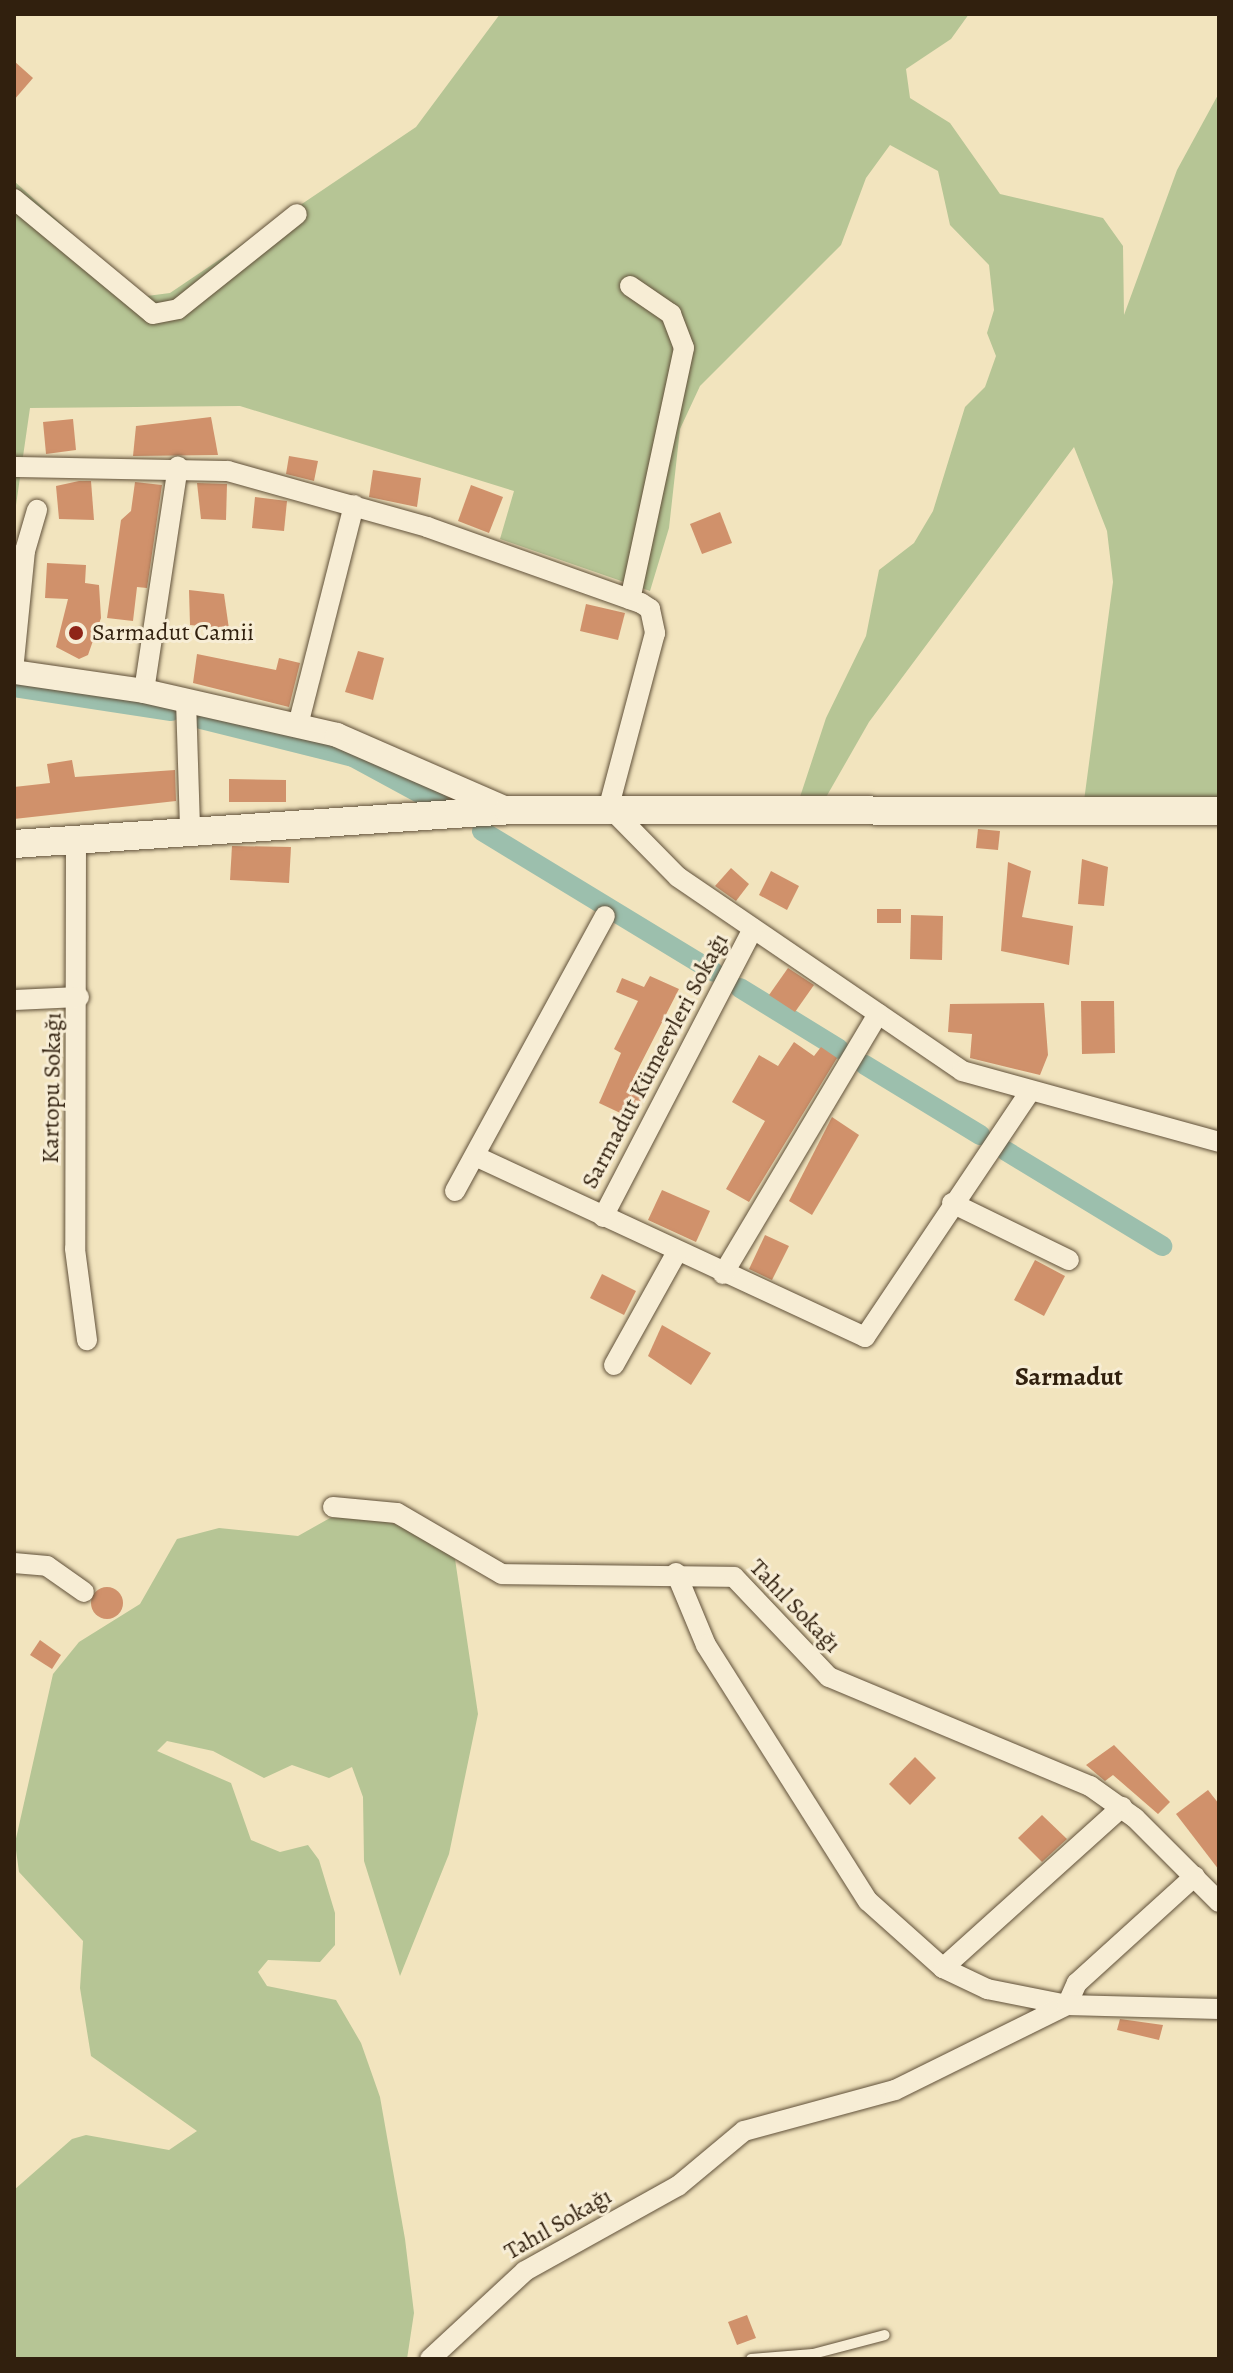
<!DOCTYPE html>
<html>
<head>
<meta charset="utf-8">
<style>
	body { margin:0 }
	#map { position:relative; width:1233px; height:2373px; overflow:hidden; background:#f2e4be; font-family:Alegreya,serif }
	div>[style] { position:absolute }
	.green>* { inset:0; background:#b6c595 }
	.canal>* { height:20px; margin:-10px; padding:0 10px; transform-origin:10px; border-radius:10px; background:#9cbfad }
	.building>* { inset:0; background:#d0916b }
	.round { border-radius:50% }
	.roads { filter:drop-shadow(0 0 2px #61513a) drop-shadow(0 0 2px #61513a) }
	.service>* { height:10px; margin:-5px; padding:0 5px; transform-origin:5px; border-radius:5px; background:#f7edd5 }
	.minor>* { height:20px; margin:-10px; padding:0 10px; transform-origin:10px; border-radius:10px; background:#f7edd5 }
	.tertiary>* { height:24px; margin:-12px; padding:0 12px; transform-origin:12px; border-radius:12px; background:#f7edd5 }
	.secondary>* { height:28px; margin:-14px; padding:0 14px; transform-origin:14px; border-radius:14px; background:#f7edd5 }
	.dots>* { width:22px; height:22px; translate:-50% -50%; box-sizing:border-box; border:4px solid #f7edd5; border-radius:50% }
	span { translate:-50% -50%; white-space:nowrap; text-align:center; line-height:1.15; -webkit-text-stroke:6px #f7edd5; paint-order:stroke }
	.poi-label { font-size:24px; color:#31200e }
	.left { translate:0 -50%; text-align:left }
	.street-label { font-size:24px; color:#31200e }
	.neighbourhood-label { font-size:26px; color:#31200e; font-weight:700 }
	.frame { position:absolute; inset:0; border:16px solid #31200e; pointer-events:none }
</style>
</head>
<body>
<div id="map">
	<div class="green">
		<i style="clip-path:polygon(500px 14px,969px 14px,951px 39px,906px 69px,910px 98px,950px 123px,1000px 194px,1103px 218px,1123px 246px,1124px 315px,1177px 170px,1219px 93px,1219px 798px,1084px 801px,1113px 582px,1107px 531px,1074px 447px,869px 722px,825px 799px,799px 800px,826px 718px,866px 636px,879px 570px,914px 543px,933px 511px,965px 407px,985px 387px,996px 356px,987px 333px,994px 310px,989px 265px,950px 225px,938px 171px,890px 145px,866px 178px,841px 245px,700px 386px,680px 429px,669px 528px,650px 591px,500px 539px,514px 491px,240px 406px,30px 408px,14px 519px,14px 181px,131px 287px,147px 296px,170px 293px,416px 127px)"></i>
		<i style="clip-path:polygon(356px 1514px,415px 1529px,455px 1559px,478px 1714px,449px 1854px,400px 1976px,364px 1861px,363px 1797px,352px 1767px,329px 1778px,292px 1765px,264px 1778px,213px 1751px,167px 1741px,157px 1751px,231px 1783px,251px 1840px,280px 1852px,308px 1845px,319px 1860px,335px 1913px,335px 1945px,320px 1962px,268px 1960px,258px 1972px,267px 1986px,336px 2000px,361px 2043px,380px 2097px,405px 2239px,414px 2313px,407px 2359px,14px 2359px,14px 2190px,72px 2139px,86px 2135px,169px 2150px,197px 2131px,91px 2056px,80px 1988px,83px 1941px,19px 1872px,15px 1843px,53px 1674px,79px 1642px,140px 1604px,177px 1539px,219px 1528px,298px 1536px,330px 1518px)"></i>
	</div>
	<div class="canal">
		<i style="left:14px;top:687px;width:159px;rotate:8.7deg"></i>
		<i style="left:201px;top:719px;width:157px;rotate:14deg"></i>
		<i style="left:353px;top:757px;width:99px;rotate:28.4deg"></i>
		<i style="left:482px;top:831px;width:271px;rotate:31.3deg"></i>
		<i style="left:740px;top:988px;width:116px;rotate:31.6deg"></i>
		<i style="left:865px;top:1065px;width:135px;rotate:31.3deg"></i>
		<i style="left:1006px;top:1151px;width:183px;rotate:31.3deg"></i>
	</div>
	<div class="building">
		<i style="clip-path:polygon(14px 61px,33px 78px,14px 100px)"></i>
		<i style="clip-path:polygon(211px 417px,218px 455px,133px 456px,136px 426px)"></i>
		<i style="clip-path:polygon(73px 419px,76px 450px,46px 454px,43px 422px)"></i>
		<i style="clip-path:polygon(289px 456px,318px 461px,314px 481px,286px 474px)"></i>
		<i style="clip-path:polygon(373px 470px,421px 478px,417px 507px,369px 497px)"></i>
		<i style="clip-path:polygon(79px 481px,91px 481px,94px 520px,59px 519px,56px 486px)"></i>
		<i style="clip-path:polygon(135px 482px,162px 485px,147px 588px,137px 587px,133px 621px,107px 618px,121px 520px,131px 511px)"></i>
		<i style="clip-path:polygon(197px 483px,227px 484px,226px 520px,201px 519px)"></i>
		<i style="clip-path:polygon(471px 485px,503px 497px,489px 533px,458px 521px)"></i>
		<i style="clip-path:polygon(255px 497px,287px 501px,284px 531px,252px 528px)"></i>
		<i style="clip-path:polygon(720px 512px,732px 543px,702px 554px,690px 524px)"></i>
		<i style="clip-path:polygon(47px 563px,86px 565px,85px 583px,99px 585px,101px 618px,88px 655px,79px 659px,56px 647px,68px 599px,45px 598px)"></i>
		<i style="clip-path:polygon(189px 590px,224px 594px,229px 629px,190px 625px)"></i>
		<i style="clip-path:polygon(586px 604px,625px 613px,618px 640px,580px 631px)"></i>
		<i style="clip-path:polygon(358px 651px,384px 658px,373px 700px,345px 692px)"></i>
		<i style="clip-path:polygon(197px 654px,276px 670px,279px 658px,300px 663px,289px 707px,193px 683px)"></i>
		<i style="clip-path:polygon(72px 760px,75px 777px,175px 770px,176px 801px,14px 819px,14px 787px,50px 783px,47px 764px)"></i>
		<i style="clip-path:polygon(229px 779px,286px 780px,286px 802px,229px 802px)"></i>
		<i style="clip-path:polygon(978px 829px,1000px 831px,998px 850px,976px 848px)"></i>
		<i style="clip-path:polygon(232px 846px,291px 847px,289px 883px,230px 880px)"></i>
		<i style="clip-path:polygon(1082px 859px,1108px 867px,1104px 906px,1078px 904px)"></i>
		<i style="clip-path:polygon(1008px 862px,1031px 871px,1022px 917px,1073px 926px,1069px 965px,1001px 951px)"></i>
		<i style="clip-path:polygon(731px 868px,749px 884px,736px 901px,715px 886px)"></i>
		<i style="clip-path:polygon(771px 871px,799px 886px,787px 910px,759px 895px)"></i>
		<i style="clip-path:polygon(877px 909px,901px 909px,901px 923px,877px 923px)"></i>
		<i style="clip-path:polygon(911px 915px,943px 916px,942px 960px,910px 959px)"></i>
		<i style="clip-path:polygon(788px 968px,814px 985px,795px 1012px,769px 995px)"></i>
		<i style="clip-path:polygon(650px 976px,679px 989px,633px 1079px,648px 1086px,633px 1119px,599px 1103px,621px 1053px,614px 1049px,638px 1001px,616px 992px,622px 978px,644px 987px)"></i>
		<i style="clip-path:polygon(1081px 1001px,1114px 1001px,1115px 1053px,1082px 1054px)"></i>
		<i style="clip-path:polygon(1044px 1003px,1048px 1055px,1040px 1075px,970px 1058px,972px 1034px,948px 1032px,950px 1004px)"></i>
		<i style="clip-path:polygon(794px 1042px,814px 1056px,821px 1047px,837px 1058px,749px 1202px,726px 1189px,765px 1121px,732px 1102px,759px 1055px,778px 1066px)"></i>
		<i style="clip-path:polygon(832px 1117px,859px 1135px,812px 1215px,789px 1201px)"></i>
		<i style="clip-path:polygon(662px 1190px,710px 1211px,696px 1242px,648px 1220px)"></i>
		<i style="clip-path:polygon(765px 1235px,789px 1246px,772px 1280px,749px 1269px)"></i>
		<i style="clip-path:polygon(1035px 1260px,1065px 1276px,1044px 1316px,1014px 1300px)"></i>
		<i style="clip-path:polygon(602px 1274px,636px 1291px,624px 1315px,590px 1298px)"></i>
		<i style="clip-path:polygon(662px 1325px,711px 1353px,691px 1385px,648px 1356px)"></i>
		<i class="round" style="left:91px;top:1587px;width:32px;height:32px"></i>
		<i style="clip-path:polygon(40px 1640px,61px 1655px,52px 1669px,30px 1655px)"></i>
		<i style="clip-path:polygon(1114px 1745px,1170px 1802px,1158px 1814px,1113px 1775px,1105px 1781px,1086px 1765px)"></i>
		<i style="clip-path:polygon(915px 1757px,936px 1778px,910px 1805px,889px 1784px)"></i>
		<i style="clip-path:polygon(1208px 1790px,1219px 1804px,1219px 1870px,1176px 1814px)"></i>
		<i style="clip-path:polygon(1042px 1815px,1067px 1839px,1042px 1862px,1018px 1838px)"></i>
		<i style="clip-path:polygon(1120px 2019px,1163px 2025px,1159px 2040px,1117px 2030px)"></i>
		<i style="clip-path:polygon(747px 2315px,756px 2338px,737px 2345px,728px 2322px)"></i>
	</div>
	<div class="roads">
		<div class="service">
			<i style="left:751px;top:2359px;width:62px;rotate:-4.6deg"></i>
			<i style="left:813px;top:2354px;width:74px;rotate:-14.8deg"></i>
		</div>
		<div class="minor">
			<i style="left:14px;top:199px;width:180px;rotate:39.6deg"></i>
			<i style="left:153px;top:314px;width:25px;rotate:-11deg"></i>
			<i style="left:178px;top:309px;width:152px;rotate:-38.6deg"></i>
			<i style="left:630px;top:286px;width:50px;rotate:34.3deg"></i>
			<i style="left:671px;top:314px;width:36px;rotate:69deg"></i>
			<i style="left:684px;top:348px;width:257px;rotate:102.1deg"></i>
			<i style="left:14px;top:467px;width:214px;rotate:1.1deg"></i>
			<i style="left:228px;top:471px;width:207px;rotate:15.7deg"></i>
			<i style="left:427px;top:527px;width:227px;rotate:19.6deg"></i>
			<i style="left:641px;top:603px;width:11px;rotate:34deg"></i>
			<i style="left:650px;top:609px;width:25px;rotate:78deg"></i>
			<i style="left:655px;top:633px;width:187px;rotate:104.9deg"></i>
			<i style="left:14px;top:661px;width:111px;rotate:-84.3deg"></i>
			<i style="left:25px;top:551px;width:43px;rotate:-73.7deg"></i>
			<i style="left:144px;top:691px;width:227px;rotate:-81.4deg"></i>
			<i style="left:186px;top:700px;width:128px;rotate:88.2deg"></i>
			<i style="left:298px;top:725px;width:227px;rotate:-75.7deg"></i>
			<i style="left:616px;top:814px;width:88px;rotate:45.5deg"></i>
			<i style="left:678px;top:877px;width:344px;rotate:34.3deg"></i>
			<i style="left:962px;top:1071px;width:267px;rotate:15.4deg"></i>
			<i style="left:76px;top:836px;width:413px;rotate:90.1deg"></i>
			<i style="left:75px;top:1249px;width:92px;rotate:82.5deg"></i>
			<i style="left:14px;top:1000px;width:65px;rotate:-2.6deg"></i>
			<i style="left:475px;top:1156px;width:430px;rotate:24.9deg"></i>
			<i style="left:865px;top:1337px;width:293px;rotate:-56.1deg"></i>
			<i style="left:455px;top:1191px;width:313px;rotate:-61.4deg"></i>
			<i style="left:952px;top:1203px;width:130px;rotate:26deg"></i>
			<i style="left:603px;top:1217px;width:325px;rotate:-62.5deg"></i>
			<i style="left:723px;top:1274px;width:303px;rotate:-59.2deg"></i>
			<i style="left:614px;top:1365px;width:129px;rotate:-60.9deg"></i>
			<i style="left:333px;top:1507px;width:64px;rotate:5.4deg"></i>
			<i style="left:397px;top:1513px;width:121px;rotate:30.2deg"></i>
			<i style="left:502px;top:1574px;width:232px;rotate:0.7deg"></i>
			<i style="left:734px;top:1577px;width:138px;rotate:46.5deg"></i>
			<i style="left:829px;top:1677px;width:283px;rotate:22.7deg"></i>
			<i style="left:1090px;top:1786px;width:55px;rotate:35.4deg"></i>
			<i style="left:1135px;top:1818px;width:119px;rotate:45deg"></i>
			<i style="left:14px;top:1563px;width:33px;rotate:5deg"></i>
			<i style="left:47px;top:1566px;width:45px;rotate:35.1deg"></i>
			<i style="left:676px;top:1573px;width:78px;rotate:67.4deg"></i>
			<i style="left:706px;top:1645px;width:303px;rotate:57.7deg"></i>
			<i style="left:868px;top:1901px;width:101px;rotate:41.8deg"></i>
			<i style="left:943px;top:1968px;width:49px;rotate:25.5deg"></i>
			<i style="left:987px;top:1989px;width:82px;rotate:11.3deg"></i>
			<i style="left:1067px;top:2005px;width:24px;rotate:-66deg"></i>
			<i style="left:1077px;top:1983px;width:159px;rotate:-42.2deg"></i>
			<i style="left:943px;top:1968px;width:241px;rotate:-42deg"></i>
			<i style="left:430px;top:2359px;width:129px;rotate:-42.8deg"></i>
			<i style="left:525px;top:2271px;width:175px;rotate:-29.1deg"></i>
			<i style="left:678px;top:2186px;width:86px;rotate:-39.8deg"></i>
			<i style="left:744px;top:2131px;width:156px;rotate:-15.2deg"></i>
			<i style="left:895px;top:2090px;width:192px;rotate:-26.3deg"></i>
			<i style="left:1067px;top:2005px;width:152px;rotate:1.5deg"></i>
		</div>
		<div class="tertiary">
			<i style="left:14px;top:672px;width:131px;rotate:8.3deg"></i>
			<i style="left:144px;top:691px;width:198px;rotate:12.8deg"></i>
			<i style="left:337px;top:735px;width:188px;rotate:23.6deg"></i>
		</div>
		<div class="secondary">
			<i style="left:14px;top:844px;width:496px;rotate:-3.9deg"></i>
			<i style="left:509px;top:810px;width:710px;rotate:0.08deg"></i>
		</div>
	</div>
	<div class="dots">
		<i style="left:76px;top:633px;background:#8f2418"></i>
	</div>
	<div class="poi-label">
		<span class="left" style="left:92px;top:633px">Sarmadut Camii</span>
	</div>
	<div class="street-label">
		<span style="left:655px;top:1061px;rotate:-62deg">Sarmadut Kümeevleri Sokağı</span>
		<span style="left:52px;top:1088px;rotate:-89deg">Kartopu Sokağı</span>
		<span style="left:795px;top:1606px;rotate:46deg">Tahıl Sokağı</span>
		<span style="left:558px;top:2224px;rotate:-30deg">Tahıl Sokağı</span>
	</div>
	<div class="neighbourhood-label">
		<span style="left:1069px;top:1377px">Sarmadut</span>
	</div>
	<div class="frame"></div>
</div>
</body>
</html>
